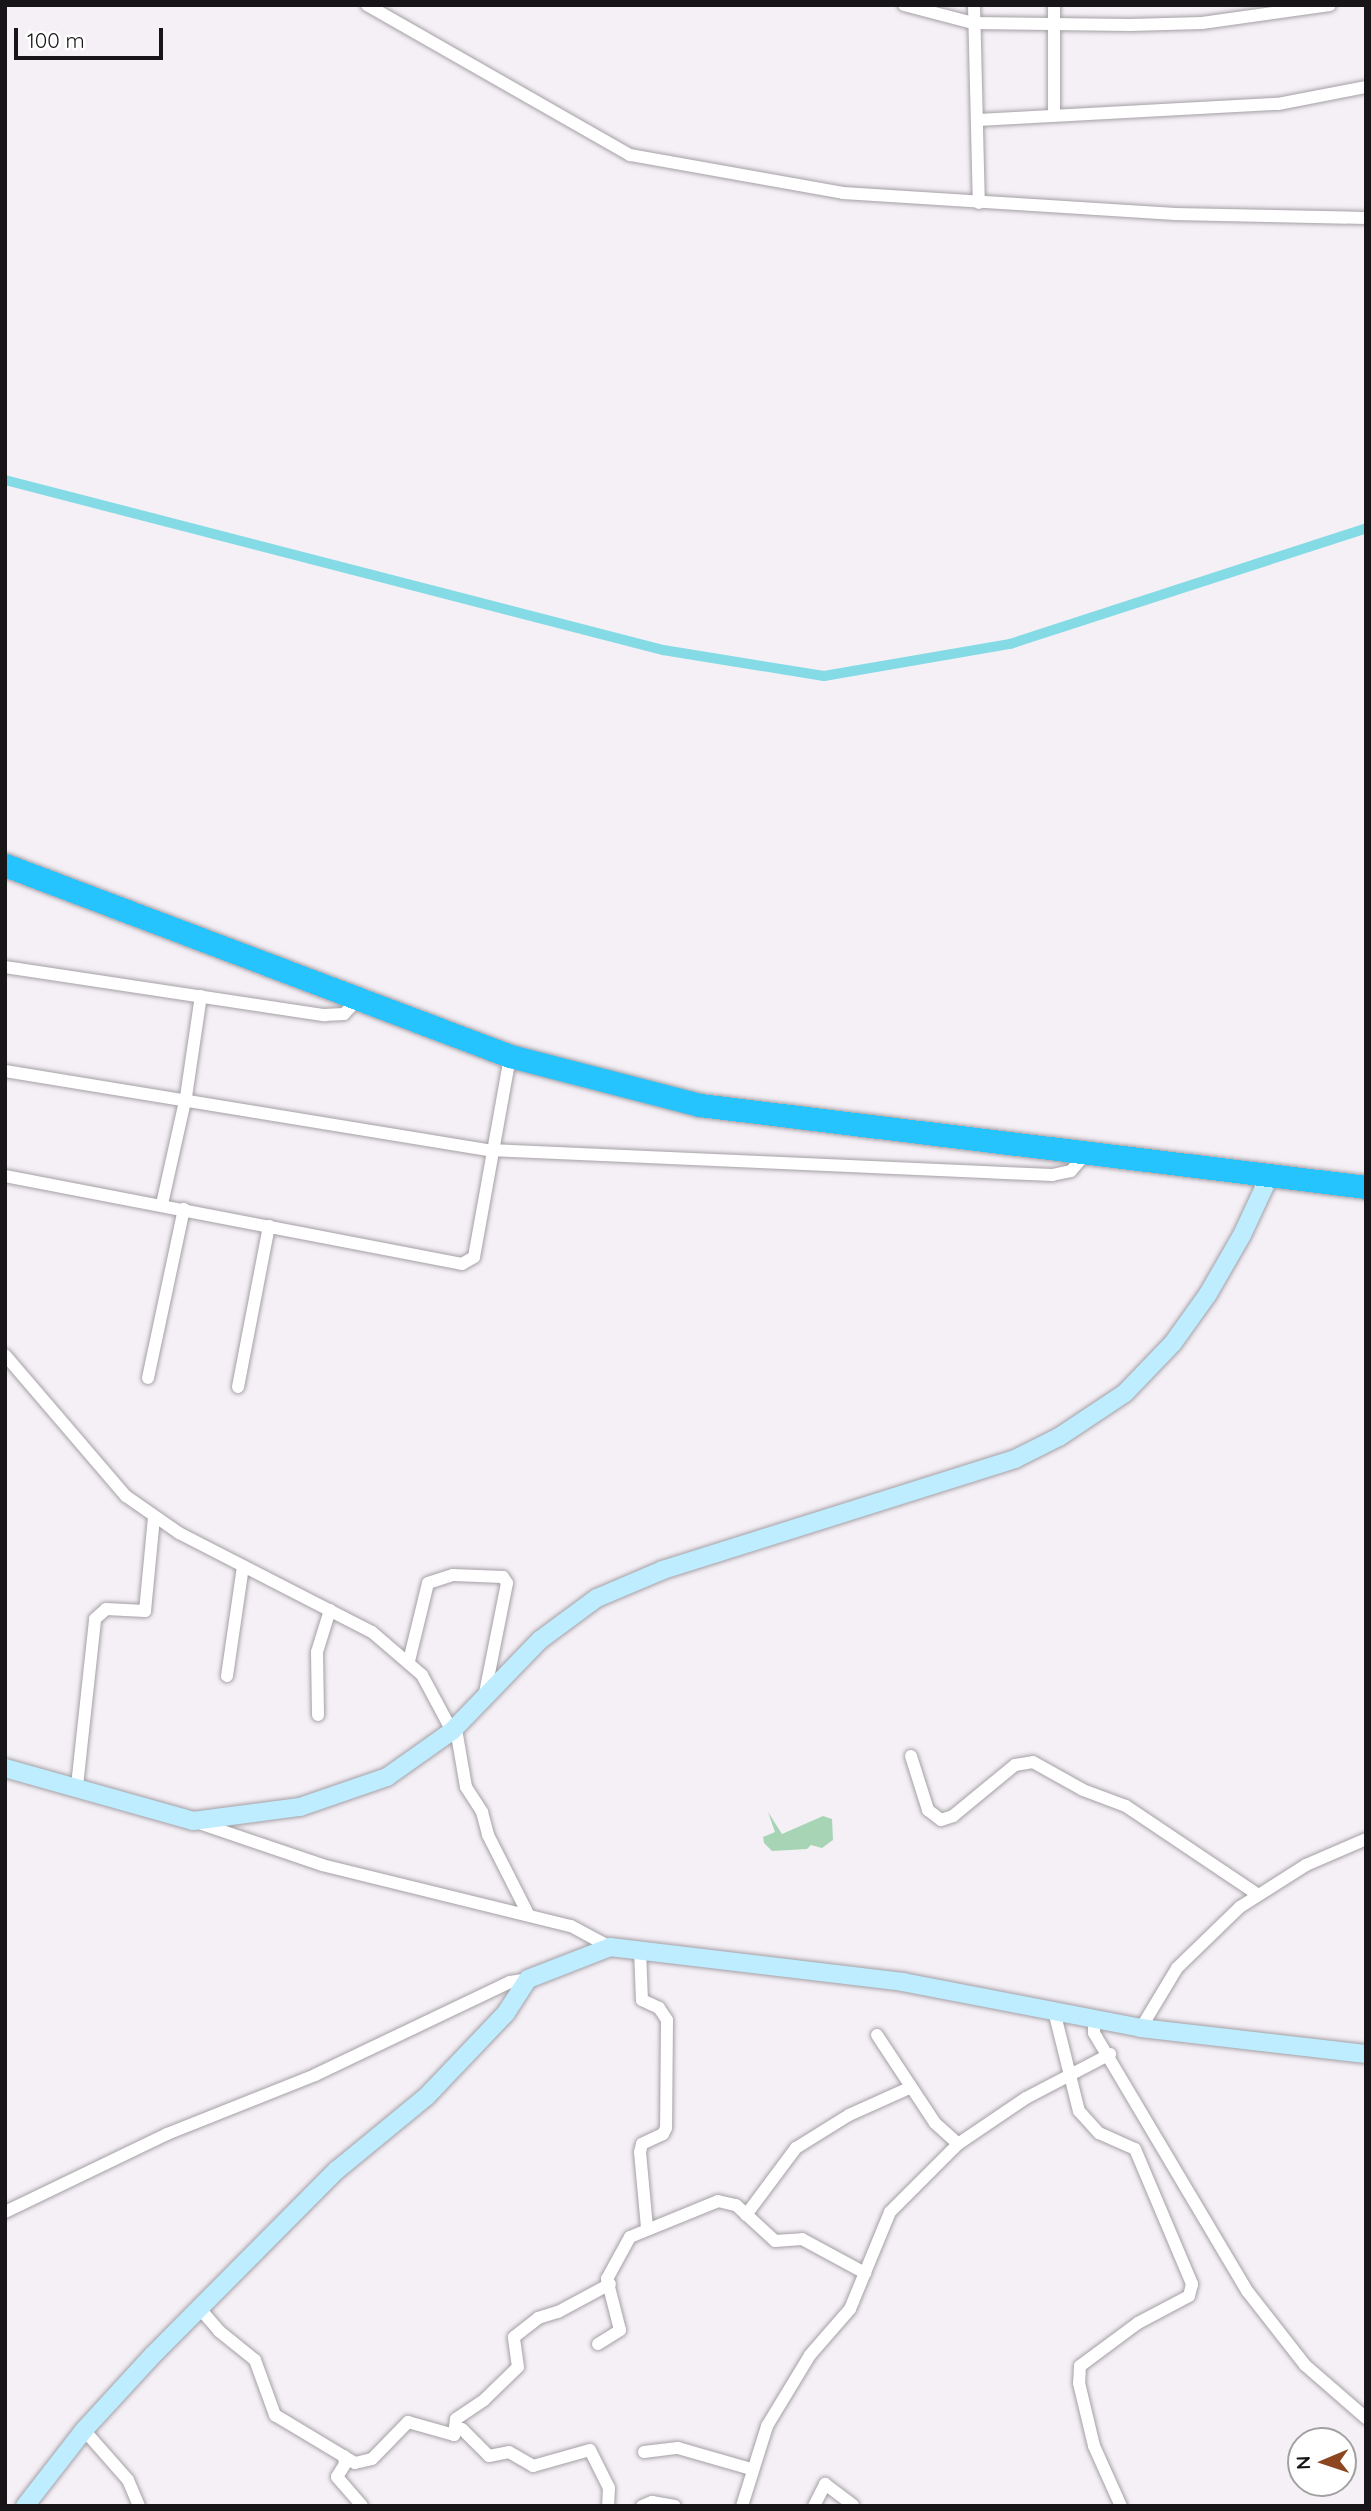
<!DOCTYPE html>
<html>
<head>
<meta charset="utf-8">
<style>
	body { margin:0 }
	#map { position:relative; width:1371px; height:2511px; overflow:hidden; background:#f5f0f6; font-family:Quicksand,sans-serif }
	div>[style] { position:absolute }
	.green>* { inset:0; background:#a7d4b5 }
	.canal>* { height:10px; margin:-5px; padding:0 5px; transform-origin:5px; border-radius:5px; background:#84dbe5 }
	.roads { filter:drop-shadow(0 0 2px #a4a0a5) drop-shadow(0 0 2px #a4a0a5) }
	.street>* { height:12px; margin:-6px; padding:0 6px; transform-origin:6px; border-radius:6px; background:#fff }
	.secondary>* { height:18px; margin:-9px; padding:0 9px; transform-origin:9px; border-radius:9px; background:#beedff }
	.highway>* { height:23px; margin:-11.5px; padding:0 11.5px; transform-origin:11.5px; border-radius:11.5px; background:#26c4fe }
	span { translate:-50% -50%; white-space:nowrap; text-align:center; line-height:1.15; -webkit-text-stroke:7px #fff; paint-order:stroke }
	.frame { position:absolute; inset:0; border:7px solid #171517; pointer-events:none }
	.north { position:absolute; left:1287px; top:2427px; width:70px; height:70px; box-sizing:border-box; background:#fff; border:2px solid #a2a1a2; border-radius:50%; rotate:268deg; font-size:19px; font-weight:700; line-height:28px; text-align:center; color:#171517 }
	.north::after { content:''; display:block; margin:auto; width:24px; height:32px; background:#8c4620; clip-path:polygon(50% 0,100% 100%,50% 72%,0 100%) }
	.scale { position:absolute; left:14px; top:28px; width:149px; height:32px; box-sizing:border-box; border:4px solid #171517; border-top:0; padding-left:9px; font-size:21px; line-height:24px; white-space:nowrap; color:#171517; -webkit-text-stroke:5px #fff; paint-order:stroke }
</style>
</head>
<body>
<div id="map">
	<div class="green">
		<i style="clip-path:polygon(768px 1812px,782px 1834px,823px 1816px,832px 1819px,833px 1840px,822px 1848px,811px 1845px,807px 1849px,772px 1851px,764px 1843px,763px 1837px,775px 1832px)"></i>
	</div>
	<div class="canal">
		<i style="left:5px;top:480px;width:680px;rotate:14.49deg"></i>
		<i style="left:663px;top:650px;width:163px;rotate:9.2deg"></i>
		<i style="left:824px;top:676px;width:189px;rotate:-9.8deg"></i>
		<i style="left:1010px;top:644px;width:374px;rotate:-18deg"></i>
	</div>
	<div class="roads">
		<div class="street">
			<i style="left:367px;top:5px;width:303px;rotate:29.7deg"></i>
			<i style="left:630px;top:155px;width:216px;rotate:10.1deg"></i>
			<i style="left:843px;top:193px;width:333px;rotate:3.6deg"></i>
			<i style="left:1175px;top:214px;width:191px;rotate:1.2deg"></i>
			<i style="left:904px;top:5px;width:71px;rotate:14.6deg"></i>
			<i style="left:973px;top:23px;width:157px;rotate:0.7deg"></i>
			<i style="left:1130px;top:25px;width:72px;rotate:-1.6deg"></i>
			<i style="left:1202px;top:23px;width:129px;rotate:-8deg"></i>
			<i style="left:974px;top:5px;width:198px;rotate:88.6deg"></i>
			<i style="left:1054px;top:5px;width:108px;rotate:90deg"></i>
			<i style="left:978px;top:120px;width:300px;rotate:-3.1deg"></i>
			<i style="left:1278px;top:104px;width:90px;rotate:-10.9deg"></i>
			<i style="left:5px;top:967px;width:323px;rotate:8.6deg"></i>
			<i style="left:324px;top:1015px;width:20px;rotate:-3deg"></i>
			<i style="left:344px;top:1014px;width:21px;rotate:-47deg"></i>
			<i style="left:5px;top:1071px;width:491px;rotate:9.3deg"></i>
			<i style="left:490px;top:1150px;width:563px;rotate:2.55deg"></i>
			<i style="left:1052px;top:1175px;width:19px;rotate:-12deg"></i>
			<i style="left:1071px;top:1171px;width:25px;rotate:-50deg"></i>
			<i style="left:5px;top:1176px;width:465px;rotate:10.9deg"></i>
			<i style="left:462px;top:1264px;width:14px;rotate:-30deg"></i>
			<i style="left:474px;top:1257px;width:204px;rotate:-79.8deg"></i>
			<i style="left:162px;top:1204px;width:110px;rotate:-77.4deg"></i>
			<i style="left:186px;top:1097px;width:102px;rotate:-81.6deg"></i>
			<i style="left:5px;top:1355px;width:186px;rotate:49.4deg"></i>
			<i style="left:126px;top:1496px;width:65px;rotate:34.9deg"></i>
			<i style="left:179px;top:1533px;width:217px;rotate:27.2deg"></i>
			<i style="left:372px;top:1632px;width:66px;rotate:40.7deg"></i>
			<i style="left:422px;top:1675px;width:64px;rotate:61.8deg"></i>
			<i style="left:148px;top:1378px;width:173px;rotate:-78deg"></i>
			<i style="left:238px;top:1387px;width:164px;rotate:-79.1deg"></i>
			<i style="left:409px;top:1661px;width:80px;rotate:-76.3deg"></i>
			<i style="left:428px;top:1583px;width:26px;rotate:-18deg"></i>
			<i style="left:453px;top:1575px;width:50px;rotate:2.3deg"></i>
			<i style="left:503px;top:1577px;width:7px;rotate:56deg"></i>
			<i style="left:507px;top:1583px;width:117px;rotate:101.3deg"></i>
			<i style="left:227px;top:1676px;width:111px;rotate:-81.7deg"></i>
			<i style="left:318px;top:1715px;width:63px;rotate:-90.9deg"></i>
			<i style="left:317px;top:1652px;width:44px;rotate:-72.8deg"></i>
			<i style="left:456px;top:1729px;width:59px;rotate:80.2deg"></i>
			<i style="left:466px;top:1787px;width:30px;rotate:57deg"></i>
			<i style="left:482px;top:1812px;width:24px;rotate:75deg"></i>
			<i style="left:488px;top:1835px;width:89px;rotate:63.1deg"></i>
			<i style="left:911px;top:1756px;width:57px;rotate:72.5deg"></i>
			<i style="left:928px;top:1810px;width:16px;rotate:38deg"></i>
			<i style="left:941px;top:1820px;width:13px;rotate:-18deg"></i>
			<i style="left:953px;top:1816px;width:80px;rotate:-39.4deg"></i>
			<i style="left:1015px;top:1765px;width:18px;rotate:-9deg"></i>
			<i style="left:1033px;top:1762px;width:57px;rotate:29.2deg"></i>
			<i style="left:1083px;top:1790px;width:46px;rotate:20.4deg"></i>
			<i style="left:1126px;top:1806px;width:158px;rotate:33.9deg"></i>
			<i style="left:77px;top:1786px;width:168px;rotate:-83.8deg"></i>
			<i style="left:95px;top:1619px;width:15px;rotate:-42deg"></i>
			<i style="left:106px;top:1609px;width:39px;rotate:3deg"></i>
			<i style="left:145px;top:1611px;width:93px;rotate:-84.5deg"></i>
			<i style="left:196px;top:1822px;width:133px;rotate:18.8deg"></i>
			<i style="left:322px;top:1865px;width:256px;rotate:13.8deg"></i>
			<i style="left:571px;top:1926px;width:44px;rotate:28.3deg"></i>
			<i style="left:640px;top:1949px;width:51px;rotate:87.8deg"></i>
			<i style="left:642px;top:2000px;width:19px;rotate:25deg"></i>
			<i style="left:659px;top:2008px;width:14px;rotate:56deg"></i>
			<i style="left:667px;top:2020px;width:108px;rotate:90.5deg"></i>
			<i style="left:666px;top:2128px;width:7px;rotate:117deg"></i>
			<i style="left:663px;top:2134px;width:23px;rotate:155deg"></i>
			<i style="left:642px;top:2144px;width:8px;rotate:104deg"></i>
			<i style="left:640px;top:2152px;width:75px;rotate:84.7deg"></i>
			<i style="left:1054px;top:2011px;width:103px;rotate:76deg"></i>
			<i style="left:1079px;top:2111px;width:30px;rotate:48deg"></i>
			<i style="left:1099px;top:2133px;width:39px;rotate:24deg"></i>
			<i style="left:1135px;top:2149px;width:147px;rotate:67.1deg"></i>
			<i style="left:1192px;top:2284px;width:12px;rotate:104deg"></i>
			<i style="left:1189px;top:2296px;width:58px;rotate:152.1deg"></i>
			<i style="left:1138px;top:2323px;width:72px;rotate:143.4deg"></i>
			<i style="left:1080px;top:2366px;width:17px;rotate:93deg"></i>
			<i style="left:1079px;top:2383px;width:65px;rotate:76.6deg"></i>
			<i style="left:1094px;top:2446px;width:66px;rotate:65.8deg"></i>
			<i style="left:1094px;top:2020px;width:13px;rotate:90deg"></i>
			<i style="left:1094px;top:2033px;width:301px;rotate:59.3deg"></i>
			<i style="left:1248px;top:2292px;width:93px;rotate:52deg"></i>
			<i style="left:1305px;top:2365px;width:81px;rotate:41deg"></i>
			<i style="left:1141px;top:2028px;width:70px;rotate:-59deg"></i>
			<i style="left:1177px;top:1968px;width:88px;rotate:-44.1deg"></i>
			<i style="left:1240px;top:1907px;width:78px;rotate:-32.5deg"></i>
			<i style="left:1306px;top:1865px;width:65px;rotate:-23.4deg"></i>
			<i style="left:877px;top:2035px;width:105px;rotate:56.6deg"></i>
			<i style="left:935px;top:2123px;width:31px;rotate:42deg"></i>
			<i style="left:5px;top:2212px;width:180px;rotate:-25.7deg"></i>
			<i style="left:167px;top:2134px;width:159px;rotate:-21.7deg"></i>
			<i style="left:315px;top:2075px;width:216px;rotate:-25.5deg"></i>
			<i style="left:510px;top:1982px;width:18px;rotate:-9deg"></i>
			<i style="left:746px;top:2215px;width:84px;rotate:-53.3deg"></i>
			<i style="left:796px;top:2148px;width:62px;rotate:-31.9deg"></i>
			<i style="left:849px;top:2115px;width:66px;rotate:-24.2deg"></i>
			<i style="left:201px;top:2310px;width:28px;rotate:49deg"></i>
			<i style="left:219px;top:2331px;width:46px;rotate:38.9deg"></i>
			<i style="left:255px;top:2360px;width:59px;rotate:70deg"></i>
			<i style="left:275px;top:2415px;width:93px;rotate:31deg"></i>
			<i style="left:355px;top:2463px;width:17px;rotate:-13deg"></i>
			<i style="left:372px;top:2459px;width:52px;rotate:-45.8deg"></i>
			<i style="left:408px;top:2422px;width:48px;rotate:15.8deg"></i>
			<i style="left:454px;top:2435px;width:16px;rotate:-83deg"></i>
			<i style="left:456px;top:2419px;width:34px;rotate:-34deg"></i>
			<i style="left:484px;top:2400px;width:47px;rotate:-44.1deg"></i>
			<i style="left:518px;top:2367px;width:30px;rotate:-98deg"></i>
			<i style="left:514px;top:2337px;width:31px;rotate:-38deg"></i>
			<i style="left:538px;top:2318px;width:21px;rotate:-17deg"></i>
			<i style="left:558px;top:2312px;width:59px;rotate:-28.3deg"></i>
			<i style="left:598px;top:2344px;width:26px;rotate:-32deg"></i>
			<i style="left:620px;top:2330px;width:53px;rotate:-104.3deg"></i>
			<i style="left:607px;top:2279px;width:48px;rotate:-61.3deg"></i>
			<i style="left:630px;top:2237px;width:95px;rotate:-22.2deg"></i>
			<i style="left:718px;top:2201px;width:18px;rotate:13deg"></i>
			<i style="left:736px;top:2205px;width:53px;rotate:42.7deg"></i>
			<i style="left:775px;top:2241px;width:27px;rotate:-4deg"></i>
			<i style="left:802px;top:2239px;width:72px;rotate:28.4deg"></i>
			<i style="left:84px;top:2430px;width:67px;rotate:48.7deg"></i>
			<i style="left:128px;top:2480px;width:28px;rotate:67deg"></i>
			<i style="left:455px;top:2431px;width:7px;rotate:-16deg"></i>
			<i style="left:462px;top:2429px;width:38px;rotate:45deg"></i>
			<i style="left:489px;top:2456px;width:20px;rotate:-11deg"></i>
			<i style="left:509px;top:2452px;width:28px;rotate:30deg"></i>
			<i style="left:533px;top:2466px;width:59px;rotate:-15.7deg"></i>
			<i style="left:590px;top:2450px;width:42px;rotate:63.4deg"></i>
			<i style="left:609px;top:2488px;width:18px;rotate:93deg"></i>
			<i style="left:644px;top:2452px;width:34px;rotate:-7deg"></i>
			<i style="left:678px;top:2448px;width:76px;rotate:16deg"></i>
			<i style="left:344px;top:2456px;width:8px;rotate:83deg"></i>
			<i style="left:345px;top:2464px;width:15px;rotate:122deg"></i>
			<i style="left:337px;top:2477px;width:38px;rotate:49deg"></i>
			<i style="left:642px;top:2506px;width:11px;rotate:-22deg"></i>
			<i style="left:652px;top:2502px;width:23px;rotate:10deg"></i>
			<i style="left:742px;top:2506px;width:84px;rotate:-72.6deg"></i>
			<i style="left:767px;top:2426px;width:83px;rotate:-58.8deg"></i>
			<i style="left:810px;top:2355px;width:61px;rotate:-49deg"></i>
			<i style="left:850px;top:2309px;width:105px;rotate:-67.6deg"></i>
			<i style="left:890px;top:2212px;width:96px;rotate:-45deg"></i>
			<i style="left:958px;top:2144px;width:82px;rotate:-34.1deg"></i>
			<i style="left:1026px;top:2098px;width:95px;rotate:-27.6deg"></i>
			<i style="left:814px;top:2506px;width:25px;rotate:-63deg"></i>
			<i style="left:825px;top:2484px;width:35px;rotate:37deg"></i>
		</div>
		<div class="secondary">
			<i style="left:5px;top:1768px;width:195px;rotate:15.7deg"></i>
			<i style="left:193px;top:1821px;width:108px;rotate:-7.5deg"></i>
			<i style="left:300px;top:1807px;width:92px;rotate:-19deg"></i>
			<i style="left:387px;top:1777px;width:80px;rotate:-35.3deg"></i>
			<i style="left:452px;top:1731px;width:127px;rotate:-46deg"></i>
			<i style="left:540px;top:1640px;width:71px;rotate:-36.4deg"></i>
			<i style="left:597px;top:1598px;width:72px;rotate:-23deg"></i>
			<i style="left:663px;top:1570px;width:369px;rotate:-17.5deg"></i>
			<i style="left:1015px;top:1459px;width:49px;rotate:-26.6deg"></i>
			<i style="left:1059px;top:1437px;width:79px;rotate:-33.7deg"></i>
			<i style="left:1125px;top:1393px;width:69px;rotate:-46.2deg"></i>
			<i style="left:1173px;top:1343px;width:60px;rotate:-54.5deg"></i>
			<i style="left:1208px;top:1294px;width:68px;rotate:-60deg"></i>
			<i style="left:1242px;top:1235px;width:64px;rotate:-65deg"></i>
			<i style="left:25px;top:2506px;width:96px;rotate:-52.2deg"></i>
			<i style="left:84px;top:2430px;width:103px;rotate:-47.4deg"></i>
			<i style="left:154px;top:2354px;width:260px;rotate:-45.2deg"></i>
			<i style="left:337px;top:2170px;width:115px;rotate:-39.4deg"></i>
			<i style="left:426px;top:2097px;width:116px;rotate:-46.4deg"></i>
			<i style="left:506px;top:2013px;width:40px;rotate:-57.1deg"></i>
			<i style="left:528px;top:1979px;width:88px;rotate:-21.3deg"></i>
			<i style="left:610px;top:1947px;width:295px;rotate:6.8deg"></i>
			<i style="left:903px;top:1982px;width:242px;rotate:10.9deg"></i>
			<i style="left:1141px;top:2028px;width:226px;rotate:6.6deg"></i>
		</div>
		<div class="highway">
			<i style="left:5px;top:865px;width:540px;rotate:20.72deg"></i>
			<i style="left:510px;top:1056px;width:196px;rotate:14.5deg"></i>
			<i style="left:700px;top:1105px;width:671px;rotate:7.02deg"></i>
		</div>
	</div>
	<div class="frame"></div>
	<div class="north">N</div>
	<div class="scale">100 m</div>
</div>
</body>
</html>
